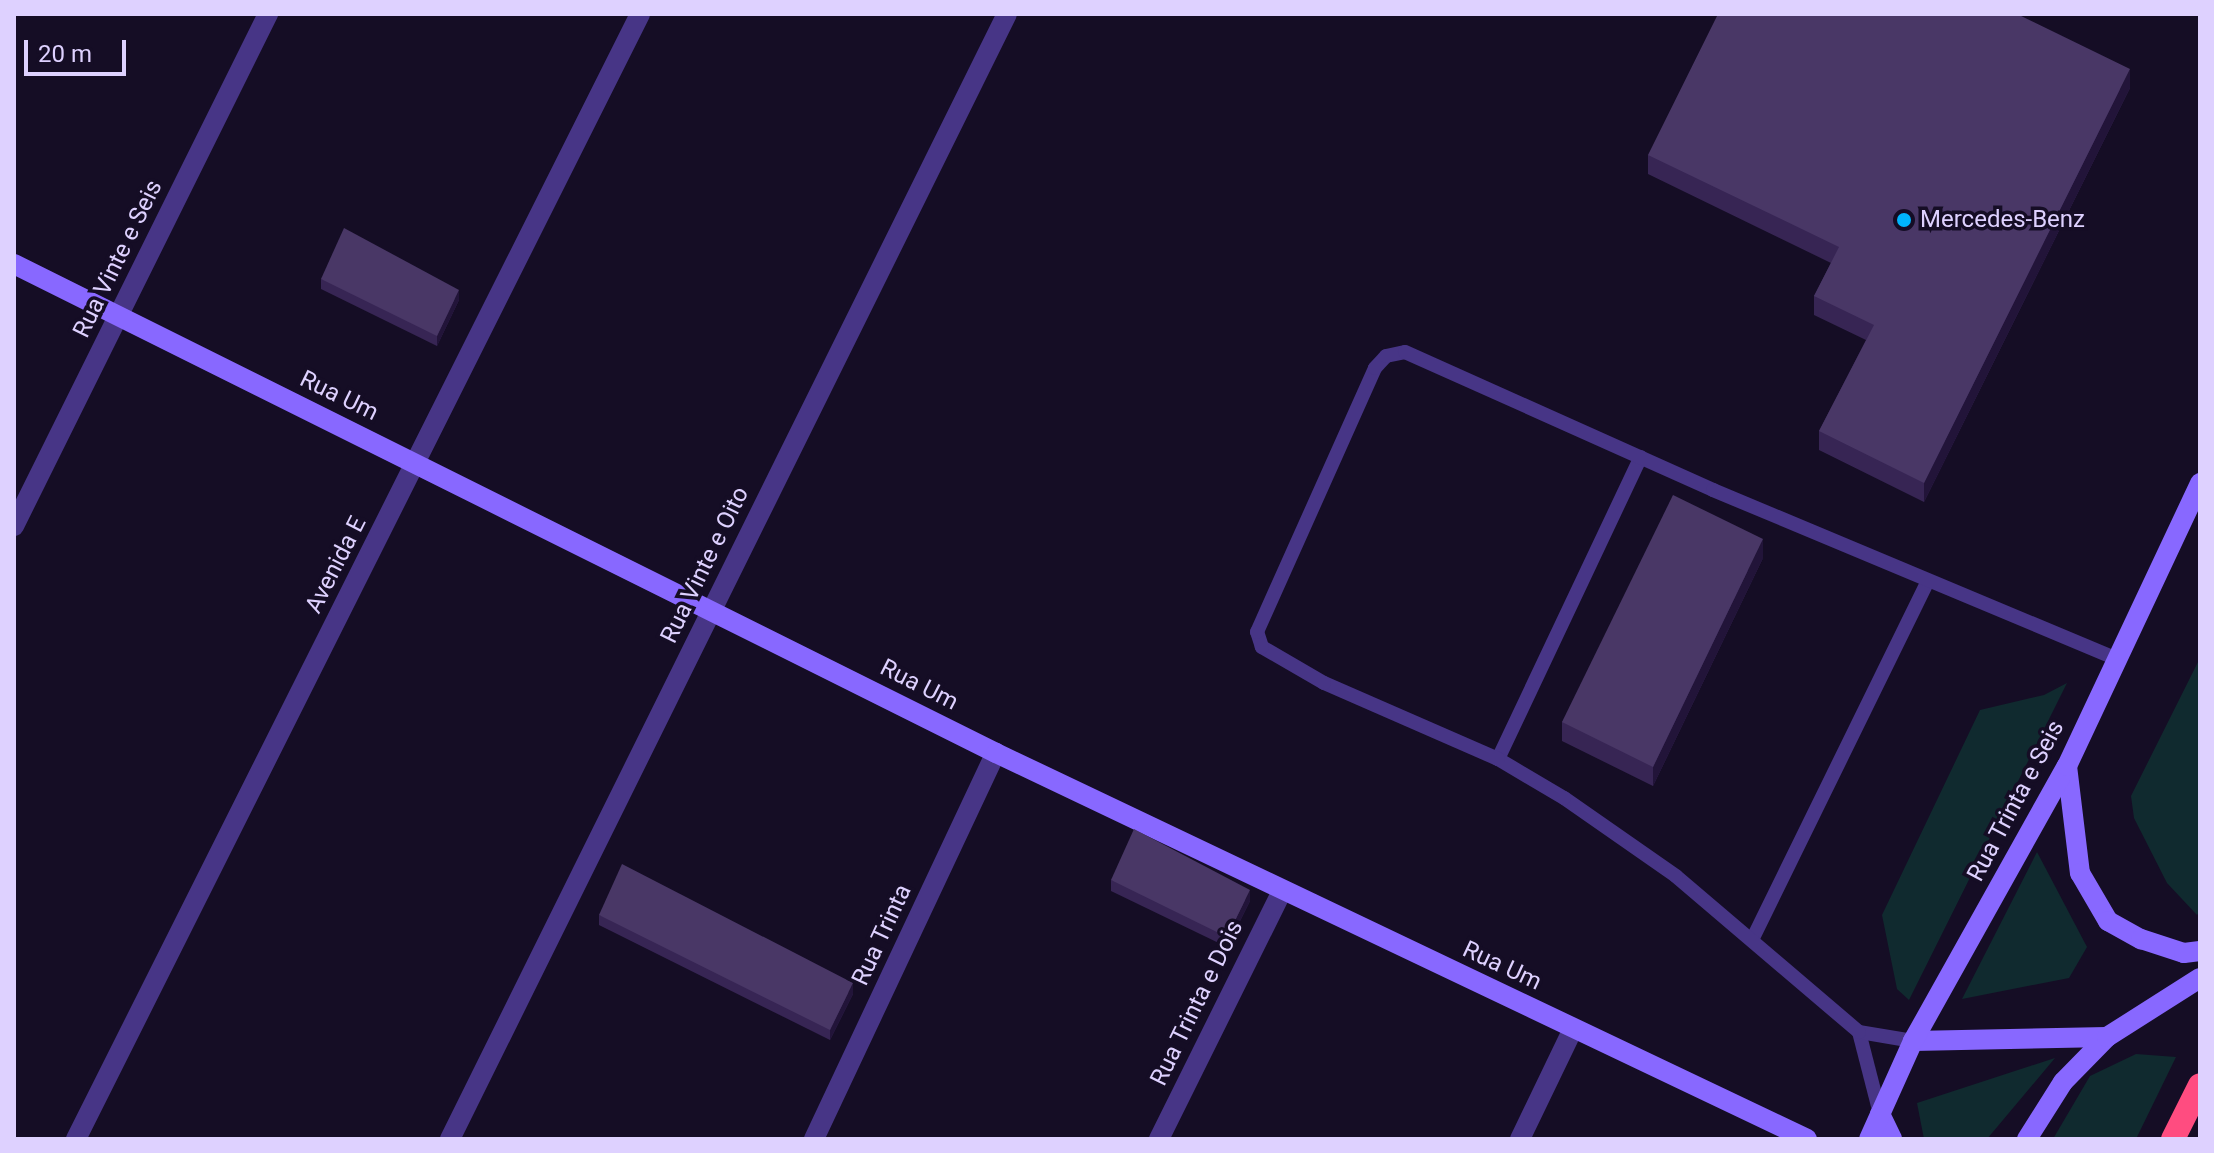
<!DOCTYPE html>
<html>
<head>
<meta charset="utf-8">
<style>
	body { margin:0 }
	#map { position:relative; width:2214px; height:1153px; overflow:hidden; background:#150d25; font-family:Roboto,sans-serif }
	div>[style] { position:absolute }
	.green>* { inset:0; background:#102a2f }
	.lane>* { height:14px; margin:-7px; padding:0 7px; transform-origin:7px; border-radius:7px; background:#473586 }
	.street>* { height:20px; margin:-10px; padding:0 10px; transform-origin:10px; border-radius:10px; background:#473586 }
	.secondary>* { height:20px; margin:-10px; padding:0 10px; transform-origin:10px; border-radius:10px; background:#8868ff }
	.highway>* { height:24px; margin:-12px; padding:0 12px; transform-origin:12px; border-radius:12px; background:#ff4c80 }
	.wall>* { inset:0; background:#372554 }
	.shaded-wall>* { inset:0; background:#221439 }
	.building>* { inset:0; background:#493766 }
	.dots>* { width:22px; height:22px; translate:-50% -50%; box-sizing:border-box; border:4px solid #150d25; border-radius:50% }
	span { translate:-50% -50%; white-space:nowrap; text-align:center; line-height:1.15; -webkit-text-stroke:7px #150d25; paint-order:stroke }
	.poi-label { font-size:24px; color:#ded1ff }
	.left { translate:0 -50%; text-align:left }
	.street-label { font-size:24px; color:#ded1ff }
	.frame { position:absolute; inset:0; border:16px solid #ded1ff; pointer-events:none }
	.scale { position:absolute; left:24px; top:40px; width:102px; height:36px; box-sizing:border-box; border:4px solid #ded1ff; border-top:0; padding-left:10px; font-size:24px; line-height:28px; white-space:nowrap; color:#ded1ff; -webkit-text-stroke:6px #150d25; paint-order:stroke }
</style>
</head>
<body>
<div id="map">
	<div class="green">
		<i style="clip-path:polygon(2200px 658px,2200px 911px,2197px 915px,2167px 883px,2134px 818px,2131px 796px)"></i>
		<i style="clip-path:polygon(2067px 683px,1909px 1000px,1897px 989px,1882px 915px,1980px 710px,2044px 695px)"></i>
		<i style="clip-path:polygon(2037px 852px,2087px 947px,2069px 978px,1962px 999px)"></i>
		<i style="clip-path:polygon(2136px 1054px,2176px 1057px,2136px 1139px,2053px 1139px,2090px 1076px)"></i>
		<i style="clip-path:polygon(2055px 1058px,1987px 1139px,1924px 1139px,1917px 1103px)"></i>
	</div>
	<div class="lane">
		<i style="left:1498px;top:759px;width:334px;rotate:-64.7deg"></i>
		<i style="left:1752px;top:940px;width:398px;rotate:-63.9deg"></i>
		<i style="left:1859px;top:1032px;width:85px;rotate:75.6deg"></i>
		<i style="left:1913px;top:1041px;width:55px;rotate:-170.5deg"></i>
		<i style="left:1859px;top:1032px;width:240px;rotate:-139.6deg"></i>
		<i style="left:1676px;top:876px;width:136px;rotate:-145.1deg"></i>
		<i style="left:1564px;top:798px;width:77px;rotate:-149.4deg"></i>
		<i style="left:1498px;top:759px;width:190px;rotate:-156.4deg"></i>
		<i style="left:1324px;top:683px;width:72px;rotate:-149.9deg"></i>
		<i style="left:1262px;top:647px;width:16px;rotate:-108deg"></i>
		<i style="left:1257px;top:632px;width:289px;rotate:-65.9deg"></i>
		<i style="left:1375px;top:368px;width:16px;rotate:-47deg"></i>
		<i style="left:1386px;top:356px;width:19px;rotate:-12deg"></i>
		<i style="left:1405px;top:352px;width:338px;rotate:24.1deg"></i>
		<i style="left:1713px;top:490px;width:436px;rotate:22.7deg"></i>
	</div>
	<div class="street">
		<i style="left:14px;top:526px;width:572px;rotate:-63.61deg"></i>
		<i style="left:76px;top:1139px;width:1258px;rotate:-63.37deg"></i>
		<i style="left:450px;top:1139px;width:1255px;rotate:-63.66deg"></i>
		<i style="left:814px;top:1139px;width:427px;rotate:-64.8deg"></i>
		<i style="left:1159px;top:1139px;width:277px;rotate:-63.6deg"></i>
		<i style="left:1520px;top:1139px;width:122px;rotate:-64.3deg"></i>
	</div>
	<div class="secondary">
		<i style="left:14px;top:264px;width:1097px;rotate:26.47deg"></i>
		<i style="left:996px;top:753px;width:898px;rotate:25.45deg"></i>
		<i style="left:2067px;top:766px;width:108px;rotate:83.1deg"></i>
		<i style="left:2080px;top:873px;width:56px;rotate:59.7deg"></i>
		<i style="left:2108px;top:921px;width:38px;rotate:29deg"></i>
		<i style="left:2141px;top:939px;width:45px;rotate:18deg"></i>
		<i style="left:2184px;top:953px;width:16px;rotate:-7deg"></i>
		<i style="left:1913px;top:1041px;width:194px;rotate:-1.2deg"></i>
		<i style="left:1880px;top:1114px;width:28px;rotate:64deg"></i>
		<i style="left:1869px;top:1139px;width:107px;rotate:-65.8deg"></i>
		<i style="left:1913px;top:1041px;width:315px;rotate:-60.8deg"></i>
		<i style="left:2067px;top:766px;width:313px;rotate:-64.8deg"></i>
		<i style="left:2027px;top:1139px;width:67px;rotate:-57.7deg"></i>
		<i style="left:2063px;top:1082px;width:63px;rotate:-45.6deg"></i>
		<i style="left:2107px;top:1037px;width:110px;rotate:-32.4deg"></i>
	</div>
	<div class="highway">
		<i style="left:2173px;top:1139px;width:60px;rotate:-63.4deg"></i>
	</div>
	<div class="wall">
		<i style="clip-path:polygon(2130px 88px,1924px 502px,1819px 450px,1819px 431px,1866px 340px,1814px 315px,1814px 296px,1831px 263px,1648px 174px,1648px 155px)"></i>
		<i style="clip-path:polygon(321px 279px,459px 300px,437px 346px,321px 289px)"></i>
		<i style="clip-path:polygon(1763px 558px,1653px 786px,1562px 741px,1562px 722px)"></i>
		<i style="clip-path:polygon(1111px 880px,1250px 901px,1227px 947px,1111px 891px)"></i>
		<i style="clip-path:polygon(599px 915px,853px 994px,830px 1040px,599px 925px)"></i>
	</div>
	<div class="shaded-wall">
		<i style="clip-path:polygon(2130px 69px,2130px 88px,1924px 502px,1924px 483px)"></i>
		<i style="clip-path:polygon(459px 290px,459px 300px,437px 346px,437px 336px)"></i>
		<i style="clip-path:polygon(1763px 539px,1763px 558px,1653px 786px,1653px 767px)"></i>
		<i style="clip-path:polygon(1250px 890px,1250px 901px,1227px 947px,1227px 937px)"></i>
		<i style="clip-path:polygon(853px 983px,853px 994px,830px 1040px,830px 1030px)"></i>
	</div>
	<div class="building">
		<i style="clip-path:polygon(1718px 14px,2017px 14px,2130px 69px,1924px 483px,1819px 431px,1874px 325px,1814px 296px,1839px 247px,1648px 155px)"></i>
		<i style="clip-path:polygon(344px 228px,459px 290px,437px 336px,321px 279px)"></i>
		<i style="clip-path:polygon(1673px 495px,1763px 539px,1653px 767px,1562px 722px)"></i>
		<i style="clip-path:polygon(1134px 829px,1250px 890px,1227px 937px,1111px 880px)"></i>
		<i style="clip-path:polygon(622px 864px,853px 983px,830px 1030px,599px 915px)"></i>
	</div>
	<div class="dots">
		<i style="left:1904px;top:220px;background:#00b4fc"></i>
	</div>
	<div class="poi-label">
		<span class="left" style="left:1920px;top:220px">Mercedes-Benz</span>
	</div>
	<div class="street-label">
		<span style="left:118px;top:259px;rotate:-64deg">Rua Vinte e Seis</span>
		<span style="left:339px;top:396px;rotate:26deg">Rua Um</span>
		<span style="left:336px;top:565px;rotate:-63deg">Avenida E</span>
		<span style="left:705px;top:565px;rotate:-64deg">Rua Vinte e Oito</span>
		<span style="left:919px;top:685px;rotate:27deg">Rua Um</span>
		<span style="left:2016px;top:801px;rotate:-62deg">Rua Trinta e Seis</span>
		<span style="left:882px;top:935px;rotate:-65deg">Rua Trinta</span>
		<span style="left:1502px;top:966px;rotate:25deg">Rua Um</span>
		<span style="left:1197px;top:1003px;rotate:-64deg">Rua Trinta e Dois</span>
	</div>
	<div class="frame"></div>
	<div class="scale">20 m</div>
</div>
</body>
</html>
